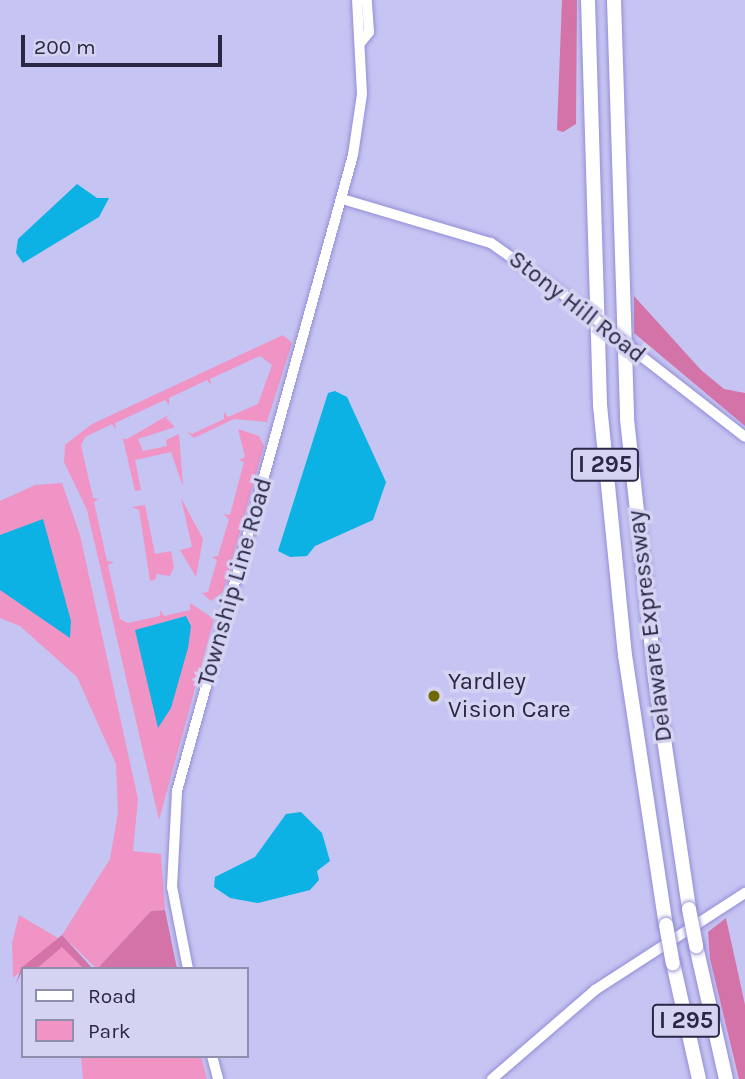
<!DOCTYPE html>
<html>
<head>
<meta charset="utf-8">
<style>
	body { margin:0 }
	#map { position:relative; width:745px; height:1079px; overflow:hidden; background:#c6c4f2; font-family:Karla,sans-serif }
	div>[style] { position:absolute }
	.green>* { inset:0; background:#ef94c5 }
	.forest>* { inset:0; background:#d473a8 }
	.water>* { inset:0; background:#0cb2e4 }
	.roads { filter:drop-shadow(0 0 2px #938dd6) drop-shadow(0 0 2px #938dd6) }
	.secondary>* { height:10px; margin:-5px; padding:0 5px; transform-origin:5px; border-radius:5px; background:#fff }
	.highway>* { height:14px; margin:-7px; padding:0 7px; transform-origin:7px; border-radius:7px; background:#fff }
	.bridges { filter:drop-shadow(0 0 2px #938dd6) drop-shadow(0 0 2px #938dd6) }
	.secondary-bridge>* { height:10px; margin:-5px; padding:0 5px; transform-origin:5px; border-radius:5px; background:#fff }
	.highway-bridge>* { height:14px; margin:-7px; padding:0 7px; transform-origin:7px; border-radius:7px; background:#fff }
	.dots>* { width:19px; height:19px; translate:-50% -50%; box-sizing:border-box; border:4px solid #d4d3f2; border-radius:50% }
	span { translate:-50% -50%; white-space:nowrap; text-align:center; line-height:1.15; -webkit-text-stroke:7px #d4d3f2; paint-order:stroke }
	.shield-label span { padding:2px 5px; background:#d4d3f2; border:2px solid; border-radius:5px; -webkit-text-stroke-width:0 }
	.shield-label { font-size:23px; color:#2a2745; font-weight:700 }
	.street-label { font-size:24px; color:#2a2745 }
	.poi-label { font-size:24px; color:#2a2745 }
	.left { translate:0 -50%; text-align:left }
	.legend { position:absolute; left:21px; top:967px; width:228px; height:91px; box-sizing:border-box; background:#d4d3f2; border:2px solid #908ead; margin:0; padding:9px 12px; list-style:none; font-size:21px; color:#2a2745 }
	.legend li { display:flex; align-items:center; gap:14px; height:35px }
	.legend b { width:35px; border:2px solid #908ead }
	.scale { position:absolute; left:21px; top:35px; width:201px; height:32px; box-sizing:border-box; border:4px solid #2a2745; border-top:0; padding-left:9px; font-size:21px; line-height:24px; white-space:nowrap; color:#2a2745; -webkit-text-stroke:5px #d4d3f2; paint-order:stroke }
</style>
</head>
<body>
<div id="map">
	<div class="green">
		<i style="clip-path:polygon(283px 335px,292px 343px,267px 422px,234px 419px,194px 438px,186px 431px,192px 434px,224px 419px,224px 412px,228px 417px,258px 404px,272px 365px,260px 356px,210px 379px,211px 385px,207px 380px,169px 398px,169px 405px,165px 400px,115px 423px,116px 429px,112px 424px,85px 437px,81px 445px,93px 498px,99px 499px,94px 502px,107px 561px,114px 562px,108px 565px,120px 619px,128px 623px,160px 616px,160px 610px,164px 616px,190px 610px,190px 603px,214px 619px,159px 820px,87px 510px,64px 462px,65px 445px,92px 424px)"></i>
		<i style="clip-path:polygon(170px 414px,166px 418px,175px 427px,138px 439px,143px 451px,167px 446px,166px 440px,179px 434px,183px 487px,171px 452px,135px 460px,141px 490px,135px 491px,123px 439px,117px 438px,127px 439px)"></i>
		<i style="clip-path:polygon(238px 429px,259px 436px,264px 446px,223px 592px,211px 601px,202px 593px,208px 592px,217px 560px,212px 557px,218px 556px,229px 519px,223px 514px,230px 515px,244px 462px,239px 460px,245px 457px)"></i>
		<i style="clip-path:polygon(62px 483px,80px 535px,138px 799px,133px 851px,161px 854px,165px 910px,151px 911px,97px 969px,62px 935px,110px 859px,118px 812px,116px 764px,77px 677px,20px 626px,0 618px,0 501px,35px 485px)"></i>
		<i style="clip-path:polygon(181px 498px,203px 539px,196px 577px,180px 550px,192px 547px)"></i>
		<i style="clip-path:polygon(145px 505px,155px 554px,171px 551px,174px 567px,170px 576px,156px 574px,156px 579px,150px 581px,139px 510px,132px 507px)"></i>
		<i style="clip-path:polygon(19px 915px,58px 938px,13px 978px,12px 943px)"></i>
		<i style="clip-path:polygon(63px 947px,84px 969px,36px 969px,58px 949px)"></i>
		<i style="clip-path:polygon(81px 1056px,201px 1056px,207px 1079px,83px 1079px)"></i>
	</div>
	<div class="forest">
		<i style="clip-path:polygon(562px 0,577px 0,576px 124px,563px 132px,557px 130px)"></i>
		<i style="clip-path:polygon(634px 296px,701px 370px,724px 389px,745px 393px,745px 426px,634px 333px)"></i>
		<i style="clip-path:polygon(165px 910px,177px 969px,97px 969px,151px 911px)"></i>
		<i style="clip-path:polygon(726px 918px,745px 1005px,745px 1079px,739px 1079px,710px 959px,708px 932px)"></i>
		<i style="clip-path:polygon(62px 935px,93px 969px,84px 969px,62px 947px,36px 969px,23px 969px,16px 984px,21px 968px)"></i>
	</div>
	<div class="water">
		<i style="clip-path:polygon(77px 184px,97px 198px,109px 198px,99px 217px,23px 263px,16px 253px,18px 239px)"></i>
		<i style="clip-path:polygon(335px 391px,347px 397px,386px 482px,373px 520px,315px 546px,307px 556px,290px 557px,278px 551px,328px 393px)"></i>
		<i style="clip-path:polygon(43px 519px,71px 621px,70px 638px,0 590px,0 535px)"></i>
		<i style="clip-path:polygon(186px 616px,191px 626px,188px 648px,171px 708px,158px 728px,135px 630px)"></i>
		<i style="clip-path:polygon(301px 812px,322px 833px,330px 861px,317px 871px,319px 880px,310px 890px,258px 903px,230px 898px,214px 887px,215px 877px,255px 857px,286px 814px)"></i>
	</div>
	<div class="roads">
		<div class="secondary">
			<i style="left:361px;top:42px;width:13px;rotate:-51deg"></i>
			<i style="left:369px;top:32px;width:32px;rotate:-94deg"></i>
			<i style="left:342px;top:199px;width:155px;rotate:16.5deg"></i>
			<i style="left:491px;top:243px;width:110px;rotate:35.4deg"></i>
			<i style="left:632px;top:349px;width:143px;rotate:37.9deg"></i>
			<i style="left:188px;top:969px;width:84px;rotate:-101deg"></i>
			<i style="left:172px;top:887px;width:96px;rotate:-87deg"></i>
			<i style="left:177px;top:791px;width:660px;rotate:-74.53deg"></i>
			<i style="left:353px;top:155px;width:62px;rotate:-81.6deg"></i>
			<i style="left:362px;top:94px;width:94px;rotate:-93deg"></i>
			<i style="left:212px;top:1056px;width:24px;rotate:75deg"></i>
			<i style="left:492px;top:1079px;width:136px;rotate:-40.8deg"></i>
			<i style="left:595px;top:990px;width:179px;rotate:-32.9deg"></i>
		</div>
		<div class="highway">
			<i style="left:588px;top:0;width:405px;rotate:88.3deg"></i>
			<i style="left:600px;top:405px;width:251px;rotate:84.3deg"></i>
			<i style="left:625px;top:655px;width:273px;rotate:81.4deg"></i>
			<i style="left:614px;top:0;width:419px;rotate:88.2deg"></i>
			<i style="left:627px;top:419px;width:261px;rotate:83.8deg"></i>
			<i style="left:655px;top:678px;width:233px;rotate:81.6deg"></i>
			<i style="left:696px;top:946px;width:136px;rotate:77.3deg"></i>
			<i style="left:673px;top:963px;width:119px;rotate:77.4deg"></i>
		</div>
	</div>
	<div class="bridges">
		<div class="secondary-bridge">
			<i style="left:581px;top:307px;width:66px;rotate:39.5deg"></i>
		</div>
		<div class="highway-bridge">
			<i style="left:689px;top:909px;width:38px;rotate:79deg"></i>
			<i style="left:666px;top:925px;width:39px;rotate:80deg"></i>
		</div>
	</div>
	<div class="dots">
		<i style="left:434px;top:696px;background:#6d6903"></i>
	</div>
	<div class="shield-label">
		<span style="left:605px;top:465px">I 295</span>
		<span style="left:686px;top:1021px">I 295</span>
	</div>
	<div class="street-label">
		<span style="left:577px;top:307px;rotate:38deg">Stony Hill Road</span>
		<span style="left:235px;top:582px;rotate:-74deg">Township Line Road</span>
		<span style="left:650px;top:626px;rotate:-97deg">Delaware Expressway</span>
	</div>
	<div class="poi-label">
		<span class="left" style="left:448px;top:696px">Yardley<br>Vision Care</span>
	</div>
	<ul class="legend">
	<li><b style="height:9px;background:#fff"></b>Road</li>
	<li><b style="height:19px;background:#ef94c5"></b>Park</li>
	</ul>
	<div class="scale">200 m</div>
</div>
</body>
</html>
